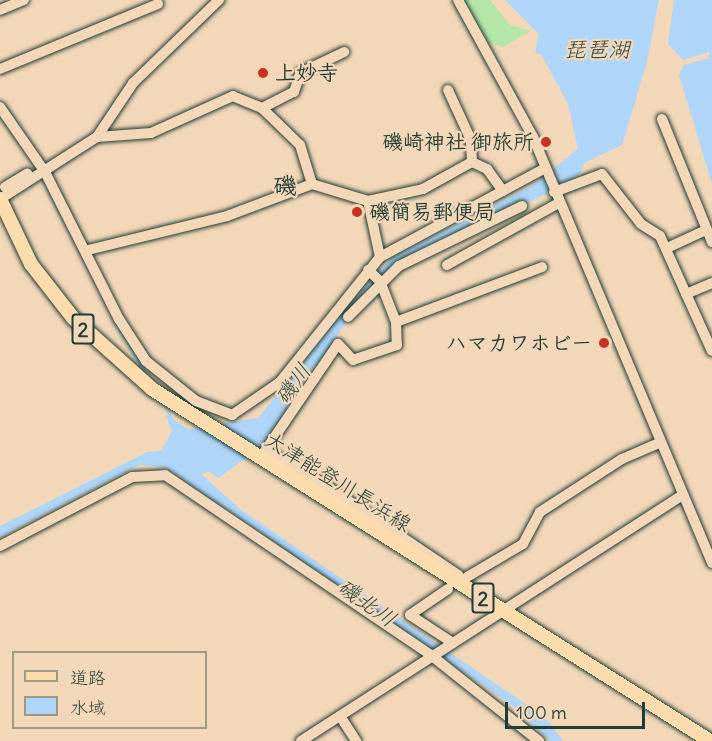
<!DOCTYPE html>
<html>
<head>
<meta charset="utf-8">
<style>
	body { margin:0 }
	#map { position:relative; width:712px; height:741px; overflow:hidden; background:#f3d7b9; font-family:Delius,"Klee One",sans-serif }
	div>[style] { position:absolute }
	.green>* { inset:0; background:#b4e6a7 }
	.water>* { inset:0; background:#afd6f9 }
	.stream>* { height:3px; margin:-1.5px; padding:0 1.5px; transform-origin:1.5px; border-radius:1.5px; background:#afd6f9 }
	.river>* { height:16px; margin:-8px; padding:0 8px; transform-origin:8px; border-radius:8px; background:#afd6f9 }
	.roads { filter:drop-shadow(0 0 2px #1f3d34) drop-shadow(0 0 2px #1f3d34) }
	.minor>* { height:10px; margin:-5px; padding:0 5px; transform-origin:5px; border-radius:5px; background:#f3d7b9 }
	.major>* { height:14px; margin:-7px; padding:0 7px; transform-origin:7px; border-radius:7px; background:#fcdcac }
	.dots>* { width:16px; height:16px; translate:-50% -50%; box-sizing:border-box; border:3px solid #f3d7b9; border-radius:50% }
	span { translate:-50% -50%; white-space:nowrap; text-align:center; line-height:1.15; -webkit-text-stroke:4.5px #f3d7b9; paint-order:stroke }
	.shield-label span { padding:2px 4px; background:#f3d7b9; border:2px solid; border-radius:4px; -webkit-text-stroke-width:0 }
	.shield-label { font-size:20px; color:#1f3d34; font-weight:700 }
	.poi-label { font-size:21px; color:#1f3d34; font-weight:700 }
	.left { translate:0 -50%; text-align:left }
	.right { translate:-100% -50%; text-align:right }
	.street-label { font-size:21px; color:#1f3d34 }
	.water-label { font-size:22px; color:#2d4c48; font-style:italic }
	.quarter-label { font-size:24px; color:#1f3d34; font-weight:700 }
	.legend { position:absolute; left:12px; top:651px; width:195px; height:78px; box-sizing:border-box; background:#f3d7b9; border:2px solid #9e9984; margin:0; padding:8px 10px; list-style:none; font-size:18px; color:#1f3d34 }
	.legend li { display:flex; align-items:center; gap:12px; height:30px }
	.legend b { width:30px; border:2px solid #9e9984 }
	.scale { position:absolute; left:505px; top:702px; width:140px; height:27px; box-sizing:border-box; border:3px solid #1f3d34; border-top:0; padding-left:8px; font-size:18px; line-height:21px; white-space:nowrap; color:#1f3d34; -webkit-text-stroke:4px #f3d7b9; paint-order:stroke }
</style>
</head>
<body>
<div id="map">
	<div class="green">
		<i style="clip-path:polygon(463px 0,490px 0,510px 25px,531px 31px,503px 47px,489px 43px)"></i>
	</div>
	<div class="water">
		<i style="clip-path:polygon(505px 0,659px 0,647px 62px,622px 145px,584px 163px,581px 173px,561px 187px,401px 262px,350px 310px,337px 329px,331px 325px,391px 258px,533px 185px,578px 149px,568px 104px,541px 54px,535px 53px,539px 34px)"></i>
		<i style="clip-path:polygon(674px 0,712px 0,712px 184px,679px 75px,684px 65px,709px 58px,709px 52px,683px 60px,668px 44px)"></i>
		<i style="clip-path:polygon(323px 339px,328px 343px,262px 447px,218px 478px,208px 471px,202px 475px,241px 510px,546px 718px,563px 741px,550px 741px,513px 706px,165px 467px,139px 465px,0 537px,0 526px,147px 452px,161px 451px,172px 431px,165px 414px,188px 429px,258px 418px)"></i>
	</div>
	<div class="stream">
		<i style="left:43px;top:179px;width:45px;rotate:63.4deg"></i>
		<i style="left:119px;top:328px;width:54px;rotate:60.1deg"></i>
		<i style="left:163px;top:403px;width:21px;rotate:61deg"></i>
	</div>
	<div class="river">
		<i style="left:314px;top:357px;width:58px;rotate:-57.7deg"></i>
	</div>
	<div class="roads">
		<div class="minor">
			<i style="left:458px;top:0;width:156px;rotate:61.3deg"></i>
			<i style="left:533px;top:137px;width:462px;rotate:67.2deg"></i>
			<i style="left:0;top:10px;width:26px;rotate:-23deg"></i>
			<i style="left:0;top:69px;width:171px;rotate:-22.4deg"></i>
			<i style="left:0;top:107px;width:79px;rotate:55.3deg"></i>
			<i style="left:45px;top:172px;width:165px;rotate:63.3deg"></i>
			<i style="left:119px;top:319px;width:50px;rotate:57.3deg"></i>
			<i style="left:146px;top:361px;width:64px;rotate:38.7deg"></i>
			<i style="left:196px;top:401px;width:39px;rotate:21deg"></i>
			<i style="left:232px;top:415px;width:58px;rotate:-34.5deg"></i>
			<i style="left:280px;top:382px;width:160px;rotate:-51.3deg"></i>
			<i style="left:380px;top:257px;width:187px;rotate:-28.3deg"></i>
			<i style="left:262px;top:108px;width:36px;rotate:-27deg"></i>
			<i style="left:294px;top:92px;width:20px;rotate:-72deg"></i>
			<i style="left:300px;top:73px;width:49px;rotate:-25.5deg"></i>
			<i style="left:662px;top:119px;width:133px;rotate:67.9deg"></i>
			<i style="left:472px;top:162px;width:17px;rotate:25deg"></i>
			<i style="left:487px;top:169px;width:27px;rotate:54deg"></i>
			<i style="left:312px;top:184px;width:59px;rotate:16.9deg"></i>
			<i style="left:368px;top:201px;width:57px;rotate:77.9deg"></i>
			<i style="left:5px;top:187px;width:26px;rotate:-31deg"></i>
			<i style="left:554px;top:192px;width:51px;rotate:-20.6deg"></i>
			<i style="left:602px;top:174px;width:63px;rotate:52deg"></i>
			<i style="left:641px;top:224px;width:22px;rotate:32deg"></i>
			<i style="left:660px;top:236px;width:126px;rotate:65.7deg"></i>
			<i style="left:0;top:199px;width:115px;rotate:-32.6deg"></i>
			<i style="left:97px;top:137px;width:65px;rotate:-56.3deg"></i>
			<i style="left:133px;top:83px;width:120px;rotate:-44deg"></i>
			<i style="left:368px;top:201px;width:56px;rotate:-12.3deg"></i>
			<i style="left:423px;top:189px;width:56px;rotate:-28.9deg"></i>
			<i style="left:472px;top:162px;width:22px;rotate:-93deg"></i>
			<i style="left:471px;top:140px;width:55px;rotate:-114.7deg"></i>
			<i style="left:667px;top:248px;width:43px;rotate:-24.8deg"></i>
			<i style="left:88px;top:250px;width:143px;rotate:-13.7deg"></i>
			<i style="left:227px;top:216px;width:91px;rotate:-20.6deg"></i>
			<i style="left:312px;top:184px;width:41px;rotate:-107.1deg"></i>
			<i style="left:300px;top:145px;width:53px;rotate:-135.8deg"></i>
			<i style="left:262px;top:108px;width:31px;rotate:-158deg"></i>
			<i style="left:233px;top:96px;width:90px;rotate:155.7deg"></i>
			<i style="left:151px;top:133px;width:54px;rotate:175.8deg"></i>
			<i style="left:447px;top:265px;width:128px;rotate:-29deg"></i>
			<i style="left:368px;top:270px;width:16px;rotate:43deg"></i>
			<i style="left:380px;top:281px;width:44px;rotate:68.7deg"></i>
			<i style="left:396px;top:322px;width:156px;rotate:-20.6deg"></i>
			<i style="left:686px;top:294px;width:28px;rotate:-23deg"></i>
			<i style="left:348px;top:317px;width:72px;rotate:-45deg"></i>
			<i style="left:399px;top:266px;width:137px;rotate:-26deg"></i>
			<i style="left:396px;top:322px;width:23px;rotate:88deg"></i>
			<i style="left:397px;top:345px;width:46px;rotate:161.2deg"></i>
			<i style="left:353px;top:360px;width:22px;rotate:-133deg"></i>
			<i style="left:338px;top:344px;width:130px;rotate:124.3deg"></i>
			<i style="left:265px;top:451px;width:51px;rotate:28.1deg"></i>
			<i style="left:310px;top:475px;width:179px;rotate:34deg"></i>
			<i style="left:0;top:546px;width:149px;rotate:-27.6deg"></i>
			<i style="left:132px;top:477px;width:33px;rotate:-3deg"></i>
			<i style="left:165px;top:475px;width:323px;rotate:34.1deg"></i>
			<i style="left:432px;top:656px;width:137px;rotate:38.5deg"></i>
			<i style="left:467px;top:577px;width:65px;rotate:-30.5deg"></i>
			<i style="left:523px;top:544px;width:36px;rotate:-62deg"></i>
			<i style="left:540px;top:512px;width:98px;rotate:-32.9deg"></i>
			<i style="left:622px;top:459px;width:40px;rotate:-23.4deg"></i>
			<i style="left:448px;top:589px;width:46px;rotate:145.6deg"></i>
			<i style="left:410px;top:615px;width:51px;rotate:33.1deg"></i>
			<i style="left:340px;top:716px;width:30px;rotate:57deg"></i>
			<i style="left:301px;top:741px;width:454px;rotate:-32.8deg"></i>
		</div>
		<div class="major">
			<i style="left:0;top:199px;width:72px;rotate:64.5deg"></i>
			<i style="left:31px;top:264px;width:68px;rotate:52.1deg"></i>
			<i style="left:73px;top:318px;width:106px;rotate:41.9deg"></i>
			<i style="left:152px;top:389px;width:660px;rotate:32.24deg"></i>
		</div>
	</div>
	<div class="dots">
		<i style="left:263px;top:73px;background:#c8321e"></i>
		<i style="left:546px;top:142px;background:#c8321e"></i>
		<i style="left:357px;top:212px;background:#c8321e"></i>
		<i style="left:604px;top:343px;background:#c8321e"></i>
	</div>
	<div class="shield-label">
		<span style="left:83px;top:329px">2</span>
		<span style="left:483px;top:598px">2</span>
	</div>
	<div class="poi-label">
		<span class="left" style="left:275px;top:73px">上妙寺</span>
		<span class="right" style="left:534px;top:142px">磯崎神社 御旅所</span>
		<span class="left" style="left:369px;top:212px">磯簡易郵便局</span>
		<span class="right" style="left:592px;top:343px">ハマカワホビー</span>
	</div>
	<div class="street-label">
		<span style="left:338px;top:482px;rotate:32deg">大津能登川長浜線</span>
	</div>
	<div class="water-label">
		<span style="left:597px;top:50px">琵琶湖</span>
		<span style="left:293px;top:384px;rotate:-54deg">磯川</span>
		<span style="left:367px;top:603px;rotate:35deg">磯北川</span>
	</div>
	<div class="quarter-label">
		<span style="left:285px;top:186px">磯</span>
	</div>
	<ul class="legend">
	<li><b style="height:8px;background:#fcdcac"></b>道路</li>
	<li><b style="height:16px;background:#afd6f9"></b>水域</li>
	</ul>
	<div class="scale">100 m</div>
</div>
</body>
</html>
